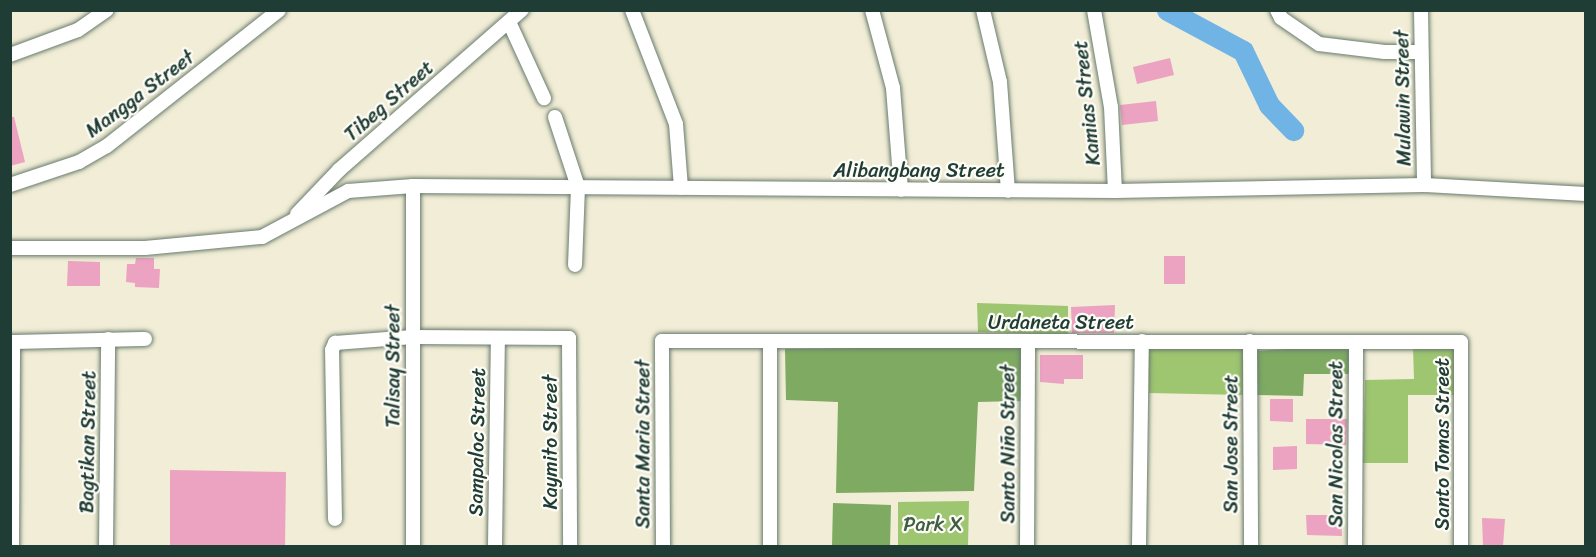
<!DOCTYPE html>
<html>
<head>
<meta charset="utf-8">
<style>
	body { margin:0 }
	#map { position:relative; width:1596px; height:557px; overflow:hidden; background:#f1edd6; font-family:Sriracha,sans-serif }
	div>[style] { position:absolute }
	.green>* { inset:0; background:#9ec570 }
	.forest>* { inset:0; background:#7eaa62 }
	.river>* { height:21px; margin:-10.5px; padding:0 10.5px; transform-origin:10.5px; border-radius:10.5px; background:#70b3e5 }
	.building>* { inset:0; background:#eca2c1 }
	.roads { filter:drop-shadow(0 0 2px #687b6d) drop-shadow(0 0 2px #687b6d) }
	.minor>* { height:14px; margin:-7px; padding:0 7px; transform-origin:7px; border-radius:7px; background:#fff }
	span { translate:-50% -50%; white-space:nowrap; text-align:center; line-height:1.15; -webkit-text-stroke:4.5px #fdfcf7; paint-order:stroke }
	.street-label { font-size:20px; color:#1f3d34 }
	.park-label { font-size:20px; color:#3f5f43 }
	.frame { position:absolute; inset:0; border:12px solid #1f3d34; pointer-events:none }
</style>
</head>
<body>
<div id="map">
	<div class="green">
		<i style="clip-path:polygon(977px 303px,1068px 306px,1068px 335px,978px 332px)"></i>
		<i style="clip-path:polygon(1147px 346px,1243px 347px,1243px 395px,1149px 393px)"></i>
		<i style="clip-path:polygon(1457px 346px,1457px 395px,1408px 395px,1408px 463px,1363px 463px,1365px 380px,1414px 379px,1413px 348px)"></i>
		<i style="clip-path:polygon(969px 501px,968px 546px,898px 546px,898px 502px)"></i>
	</div>
	<div class="forest">
		<i style="clip-path:polygon(1353px 345px,1352px 374px,1304px 374px,1303px 396px,1255px 395px,1255px 351px)"></i>
		<i style="clip-path:polygon(1025px 346px,1023px 401px,978px 402px,974px 491px,836px 493px,838px 402px,786px 400px,785px 349px)"></i>
		<i style="clip-path:polygon(833px 503px,891px 505px,890px 546px,832px 546px)"></i>
	</div>
	<div class="river">
		<i style="left:1167px;top:10px;width:86px;rotate:28.3deg"></i>
		<i style="left:1243px;top:51px;width:60px;rotate:64.3deg"></i>
		<i style="left:1269px;top:105px;width:35px;rotate:46deg"></i>
	</div>
	<div class="building">
		<i style="clip-path:polygon(1170px 58px,1174px 75px,1137px 84px,1133px 67px)"></i>
		<i style="clip-path:polygon(1156px 101px,1158px 121px,1122px 125px,1120px 105px)"></i>
		<i style="clip-path:polygon(10px 117px,14px 117px,25px 162px,10px 166px)"></i>
		<i style="clip-path:polygon(1164px 256px,1185px 256px,1185px 284px,1164px 284px)"></i>
		<i style="clip-path:polygon(136px 258px,154px 258px,154px 269px,160px 269px,159px 288px,135px 287px,135px 283px,126px 282px,127px 264px,135px 264px)"></i>
		<i style="clip-path:polygon(68px 261px,100px 262px,100px 286px,67px 286px)"></i>
		<i style="clip-path:polygon(1115px 305px,1114px 333px,1072px 333px,1071px 307px)"></i>
		<i style="clip-path:polygon(1040px 355px,1083px 355px,1083px 379px,1064px 379px,1064px 384px,1040px 382px)"></i>
		<i style="clip-path:polygon(1270px 399px,1293px 399px,1293px 422px,1270px 421px)"></i>
		<i style="clip-path:polygon(1306px 419px,1347px 419px,1346px 445px,1306px 444px)"></i>
		<i style="clip-path:polygon(1297px 446px,1297px 469px,1273px 470px,1273px 447px)"></i>
		<i style="clip-path:polygon(170px 470px,286px 472px,285px 546px,170px 546px)"></i>
		<i style="clip-path:polygon(1306px 515px,1341px 515px,1342px 536px,1307px 535px)"></i>
		<i style="clip-path:polygon(1482px 518px,1505px 519px,1503px 546px,1483px 546px)"></i>
	</div>
	<div class="roads">
		<div class="minor">
			<i style="left:632px;top:10px;width:122px;rotate:68.9deg"></i>
			<i style="left:676px;top:124px;width:64px;rotate:85.5deg"></i>
			<i style="left:872px;top:10px;width:81px;rotate:74.9deg"></i>
			<i style="left:893px;top:88px;width:102px;rotate:85.5deg"></i>
			<i style="left:983px;top:10px;width:74px;rotate:76.7deg"></i>
			<i style="left:1000px;top:82px;width:109px;rotate:85.8deg"></i>
			<i style="left:1094px;top:10px;width:98px;rotate:80.1deg"></i>
			<i style="left:1111px;top:107px;width:84px;rotate:87.3deg"></i>
			<i style="left:1277px;top:10px;width:9px;rotate:63deg"></i>
			<i style="left:1281px;top:18px;width:46px;rotate:34.4deg"></i>
			<i style="left:1319px;top:44px;width:66px;rotate:6.9deg"></i>
			<i style="left:1385px;top:52px;width:36px"></i>
			<i style="left:1421px;top:10px;width:175px;rotate:89deg"></i>
			<i style="left:509px;top:22px;width:84px;rotate:65.3deg"></i>
			<i style="left:10px;top:55px;width:72px;rotate:-20.2deg"></i>
			<i style="left:78px;top:30px;width:35px;rotate:-35deg"></i>
			<i style="left:555px;top:117px;width:74px;rotate:71.8deg"></i>
			<i style="left:578px;top:187px;width:78px;rotate:92.2deg"></i>
			<i style="left:10px;top:185px;width:73px;rotate:-18.4deg"></i>
			<i style="left:79px;top:162px;width:32px;rotate:-30deg"></i>
			<i style="left:107px;top:146px;width:219px;rotate:-38.3deg"></i>
			<i style="left:413px;top:186px;width:360px;rotate:90deg"></i>
			<i style="left:297px;top:214px;width:61px;rotate:-46.3deg"></i>
			<i style="left:339px;top:170px;width:243px;rotate:-41.2deg"></i>
			<i style="left:10px;top:248px;width:135px"></i>
			<i style="left:145px;top:248px;width:118px;rotate:-5.4deg"></i>
			<i style="left:262px;top:237px;width:98px;rotate:-28.1deg"></i>
			<i style="left:348px;top:191px;width:65px;rotate:-4.4deg"></i>
			<i style="left:413px;top:186px;width:702px;rotate:0.41deg"></i>
			<i style="left:1115px;top:191px;width:309px;rotate:-1.1deg"></i>
			<i style="left:1424px;top:185px;width:162px;rotate:3.2deg"></i>
			<i style="left:770px;top:341px;width:205px;rotate:90deg"></i>
			<i style="left:1250px;top:341px;width:205px;rotate:89.7deg"></i>
			<i style="left:10px;top:342px;width:135px;rotate:-1.3deg"></i>
			<i style="left:335px;top:519px;width:169px;rotate:-91deg"></i>
			<i style="left:332px;top:350px;width:8px;rotate:-67deg"></i>
			<i style="left:335px;top:343px;width:78px;rotate:-4.4deg"></i>
			<i style="left:413px;top:337px;width:156px;rotate:0.4deg"></i>
			<i style="left:569px;top:338px;width:208px;rotate:89.7deg"></i>
			<i style="left:12px;top:546px;width:204px;rotate:-89.7deg"></i>
			<i style="left:106px;top:546px;width:207px;rotate:-89.4deg"></i>
			<i style="left:495px;top:546px;width:208px;rotate:-89.2deg"></i>
			<i style="left:663px;top:546px;width:205px;rotate:-90.3deg"></i>
			<i style="left:662px;top:341px;width:799px;rotate:0.07deg"></i>
			<i style="left:1461px;top:342px;width:204px;rotate:90deg"></i>
			<i style="left:1027px;top:546px;width:205px;rotate:-89.7deg"></i>
			<i style="left:1139px;top:546px;width:205px;rotate:-89.2deg"></i>
			<i style="left:1355px;top:546px;width:204px;rotate:-89.7deg"></i>
		</div>
	</div>
	<div class="street-label">
		<span style="left:140px;top:94px;rotate:-37deg">Mangga Street</span>
		<span style="left:1403px;top:98px;rotate:-91deg">Mulawin Street</span>
		<span style="left:389px;top:101px;rotate:-41deg">Tibeg Street</span>
		<span style="left:1087px;top:103px;rotate:-96deg">Kamias Street</span>
		<span style="left:919px;top:170px">Alibangbang Street</span>
		<span style="left:1061px;top:322px">Urdaneta Street</span>
		<span style="left:393px;top:366px;rotate:-90deg">Talisay Street</span>
		<span style="left:88px;top:442px;rotate:-89deg">Bagtikan Street</span>
		<span style="left:477px;top:442px;rotate:-89deg">Sampaloc Street</span>
		<span style="left:550px;top:442px;rotate:-90deg">Kaymito Street</span>
		<span style="left:643px;top:444px;rotate:-90deg">Santa Maria Street</span>
		<span style="left:1008px;top:444px;rotate:-90deg">Santo Niño Street</span>
		<span style="left:1231px;top:444px;rotate:-90deg">San Jose Street</span>
		<span style="left:1336px;top:444px;rotate:-90deg">San Nicolas Street</span>
		<span style="left:1442px;top:444px;rotate:-90deg">Santo Tomas Street</span>
	</div>
	<div class="park-label">
		<span style="left:933px;top:524px">Park X</span>
	</div>
	<div class="frame"></div>
</div>
</body>
</html>
